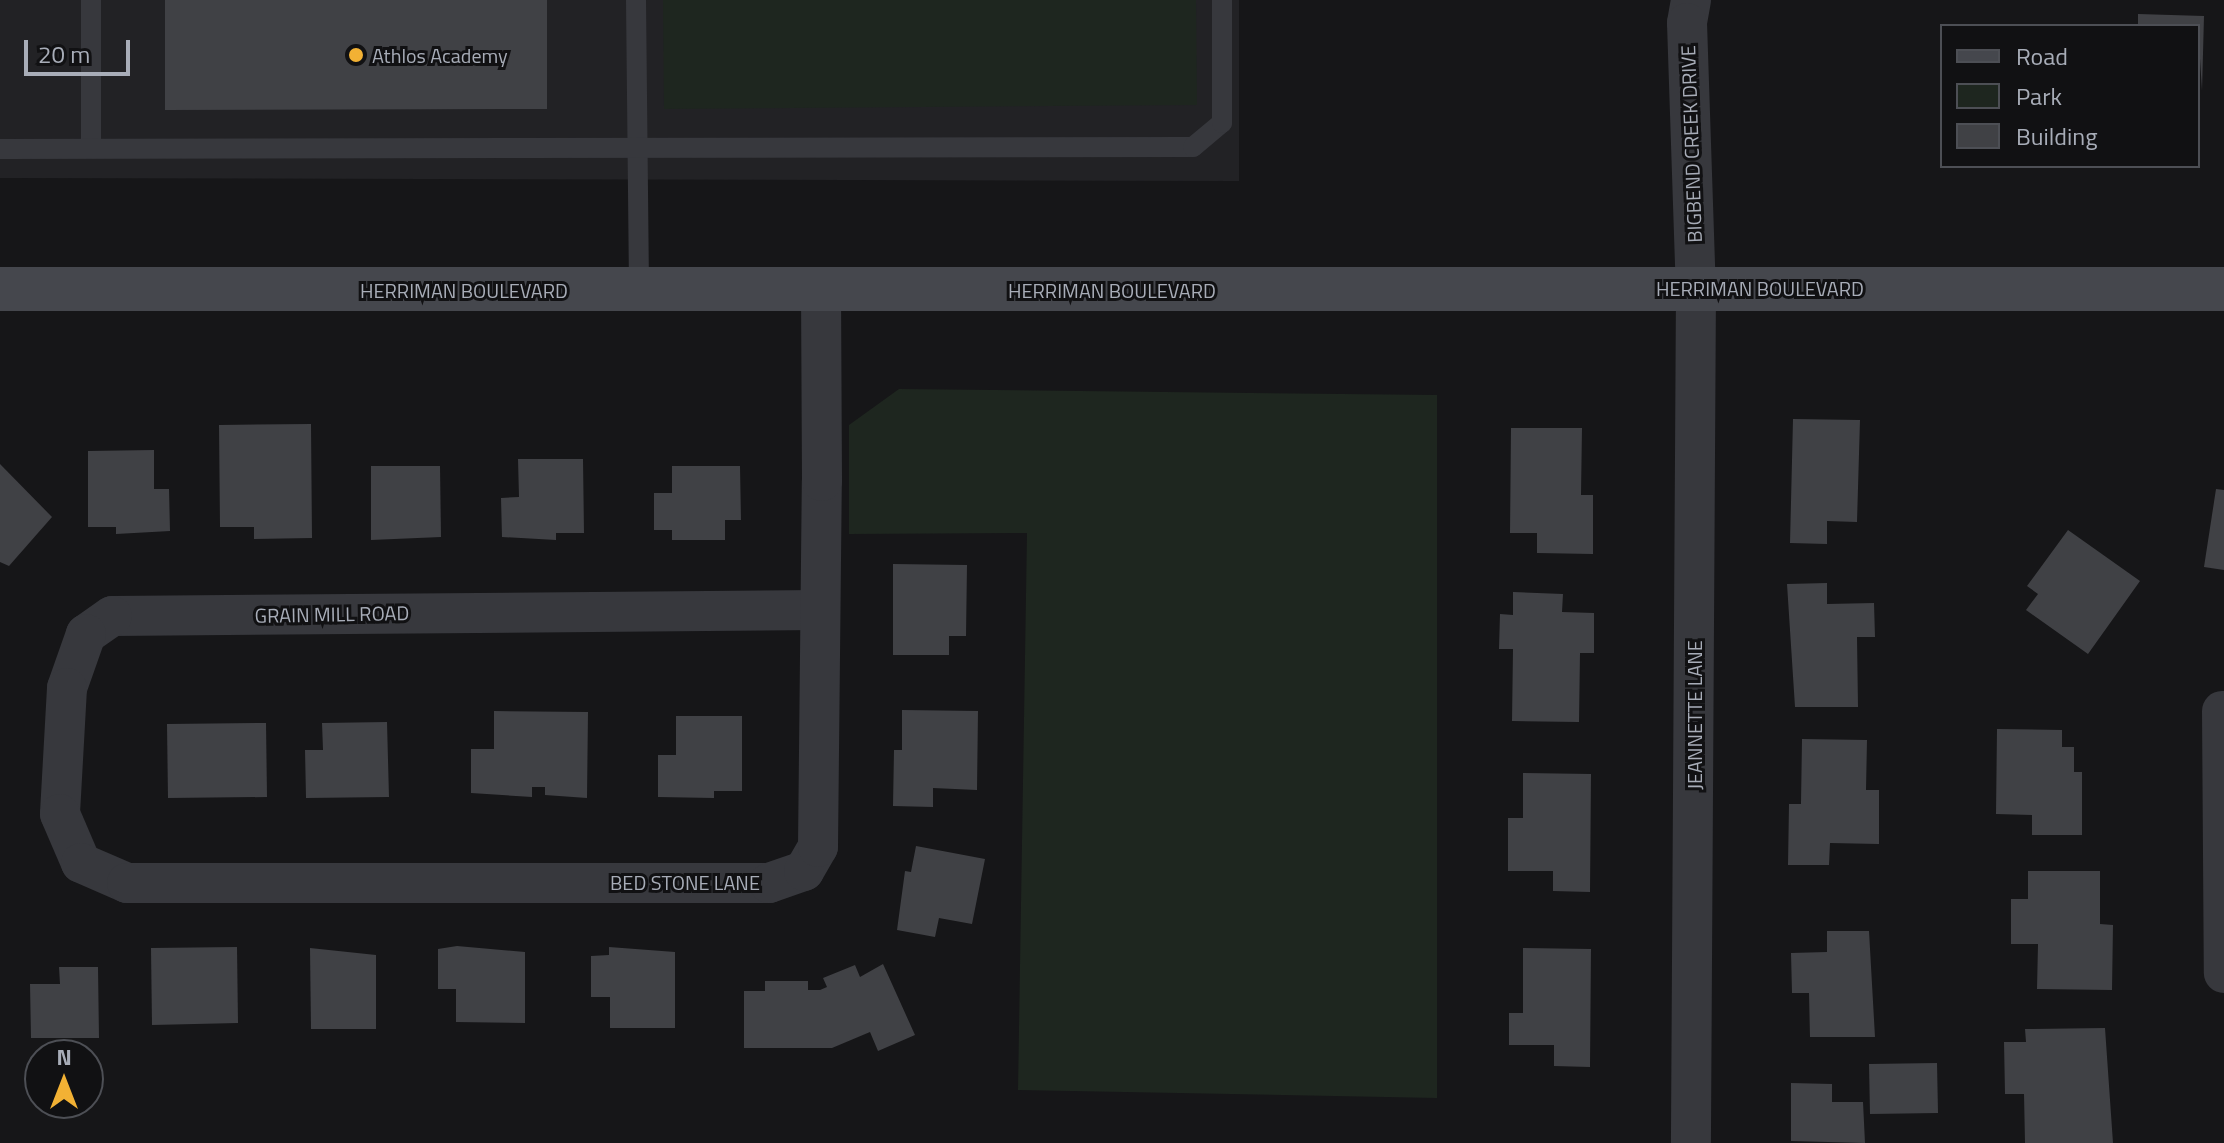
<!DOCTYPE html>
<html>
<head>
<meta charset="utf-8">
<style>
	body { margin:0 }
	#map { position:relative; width:2224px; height:1143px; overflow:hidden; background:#161618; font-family:"Titillium Web",sans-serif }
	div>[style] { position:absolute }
	.built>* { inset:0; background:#222225 }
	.green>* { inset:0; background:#1e261f }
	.building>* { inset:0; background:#404145 }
	.service>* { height:20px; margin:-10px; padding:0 10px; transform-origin:10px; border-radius:10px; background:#37383d }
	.minor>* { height:40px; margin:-20px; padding:0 20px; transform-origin:20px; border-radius:20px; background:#37383d }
	.secondary>* { height:44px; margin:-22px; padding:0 22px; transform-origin:22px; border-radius:22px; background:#45474d }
	.dots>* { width:22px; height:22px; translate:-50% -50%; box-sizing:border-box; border:4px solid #111113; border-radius:50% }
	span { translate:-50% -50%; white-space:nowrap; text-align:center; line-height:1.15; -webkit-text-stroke:6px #111113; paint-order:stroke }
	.poi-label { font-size:20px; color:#a8adb8 }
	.left { translate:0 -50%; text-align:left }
	.street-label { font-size:20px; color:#a8adb8 }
	.legend { position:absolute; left:1940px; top:24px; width:260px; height:144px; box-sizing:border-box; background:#111113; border:2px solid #4d4f55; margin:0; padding:10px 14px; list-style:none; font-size:24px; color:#a8adb8 }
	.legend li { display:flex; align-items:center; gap:16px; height:40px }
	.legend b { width:40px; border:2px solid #4d4f55 }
	.north { position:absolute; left:24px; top:1039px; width:80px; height:80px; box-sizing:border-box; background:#111113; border:2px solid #4d4f55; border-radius:50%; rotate:0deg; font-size:22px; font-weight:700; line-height:32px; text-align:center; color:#a8adb8 }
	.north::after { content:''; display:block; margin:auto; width:28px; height:36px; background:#f2b134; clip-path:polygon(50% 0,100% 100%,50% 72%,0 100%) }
	.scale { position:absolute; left:24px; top:40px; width:106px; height:36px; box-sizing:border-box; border:4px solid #a8adb8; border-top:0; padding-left:10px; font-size:24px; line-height:28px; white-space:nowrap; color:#a8adb8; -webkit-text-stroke:6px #111113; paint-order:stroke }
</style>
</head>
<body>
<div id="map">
	<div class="built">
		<i style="clip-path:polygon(0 0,1239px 0,1239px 181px,0 178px)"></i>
	</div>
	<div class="green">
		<i style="clip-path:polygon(663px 0,1196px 0,1197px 105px,664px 109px)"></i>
		<i style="clip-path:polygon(899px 389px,1437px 395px,1437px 1098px,1018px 1090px,1027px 533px,849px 534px,849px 425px)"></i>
	</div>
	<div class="building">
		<i style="clip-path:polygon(165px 0,547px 0,547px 109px,165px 110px)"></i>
		<i style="clip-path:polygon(2138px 14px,2204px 16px,2202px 91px,2198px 26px,2138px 26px)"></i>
		<i style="clip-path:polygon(1793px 419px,1860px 420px,1857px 522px,1827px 521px,1827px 544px,1790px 543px)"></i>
		<i style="clip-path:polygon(311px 424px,312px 538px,254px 539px,254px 527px,220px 527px,219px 425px)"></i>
		<i style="clip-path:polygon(1511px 428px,1582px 428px,1581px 495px,1593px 495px,1593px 554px,1537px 553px,1537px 533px,1510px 533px)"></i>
		<i style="clip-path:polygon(154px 450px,154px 489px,169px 489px,170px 531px,116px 534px,116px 527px,88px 527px,88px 451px)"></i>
		<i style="clip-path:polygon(518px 459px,583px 459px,584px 533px,556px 533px,556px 540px,502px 537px,501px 498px,519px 497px)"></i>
		<i style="clip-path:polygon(0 464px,52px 517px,9px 566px,0 562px)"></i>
		<i style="clip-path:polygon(371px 466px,440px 466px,441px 537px,371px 540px)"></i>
		<i style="clip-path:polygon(672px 466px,740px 466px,741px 520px,725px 520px,725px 540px,672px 540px,672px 530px,654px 530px,654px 493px,672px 493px)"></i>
		<i style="clip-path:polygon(2216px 489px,2224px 490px,2224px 570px,2204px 567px)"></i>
		<i style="clip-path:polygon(2068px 530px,2140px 581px,2088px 654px,2026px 610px,2038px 594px,2027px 586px)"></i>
		<i style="clip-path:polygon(893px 564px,967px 565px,966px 636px,949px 636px,949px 655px,893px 655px)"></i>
		<i style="clip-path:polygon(1827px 583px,1827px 604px,1874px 603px,1875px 637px,1857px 637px,1858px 707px,1795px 707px,1787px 584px)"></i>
		<i style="clip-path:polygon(1513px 592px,1563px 594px,1562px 612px,1594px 613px,1594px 653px,1580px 653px,1579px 722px,1512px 721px,1513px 649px,1499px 649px,1500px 614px,1513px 615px)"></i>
		<i style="clip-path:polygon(902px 710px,978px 711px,977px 790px,933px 788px,933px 807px,893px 806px,894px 750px,902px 750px)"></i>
		<i style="clip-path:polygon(494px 711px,588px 712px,587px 798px,545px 795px,545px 787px,532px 787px,532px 797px,471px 793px,471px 749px,494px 749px)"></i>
		<i style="clip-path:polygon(676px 716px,742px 716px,742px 791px,714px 791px,714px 798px,658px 797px,658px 755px,676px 755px)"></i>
		<i style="clip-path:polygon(387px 722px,389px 797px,306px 798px,305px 750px,323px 750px,322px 723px)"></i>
		<i style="clip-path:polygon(266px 723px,267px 797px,168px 798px,167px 724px)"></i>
		<i style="clip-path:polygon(1997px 729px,2062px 730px,2062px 747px,2074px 747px,2074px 772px,2082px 772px,2082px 835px,2032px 835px,2032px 815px,1996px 814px)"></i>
		<i style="clip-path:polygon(1802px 739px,1867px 740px,1866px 790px,1879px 790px,1879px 844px,1830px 843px,1829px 865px,1788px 865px,1789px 804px,1801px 804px)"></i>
		<i style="clip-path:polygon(1523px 773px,1591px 774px,1590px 892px,1553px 891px,1553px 871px,1508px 871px,1508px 818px,1523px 818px)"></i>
		<i style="clip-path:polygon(916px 846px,985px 859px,972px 924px,939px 918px,935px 937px,897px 930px,905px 871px,911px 872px)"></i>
		<i style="clip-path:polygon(2028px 871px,2100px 871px,2100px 924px,2113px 925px,2112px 990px,2037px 989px,2038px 944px,2011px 944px,2011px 899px,2028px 899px)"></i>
		<i style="clip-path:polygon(1827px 931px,1869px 931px,1875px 1037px,1810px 1037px,1809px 993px,1792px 993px,1791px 953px,1827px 952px)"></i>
		<i style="clip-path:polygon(457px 946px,525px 952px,525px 1023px,456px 1022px,456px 989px,438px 989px,438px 949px)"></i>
		<i style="clip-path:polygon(237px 947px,238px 1023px,152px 1025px,151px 948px)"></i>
		<i style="clip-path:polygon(609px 947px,675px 952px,675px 1028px,610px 1028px,610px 997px,591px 997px,591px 956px,609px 955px)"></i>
		<i style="clip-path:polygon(310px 948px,376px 955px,376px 1029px,311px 1029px)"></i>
		<i style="clip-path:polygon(1523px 948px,1591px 949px,1590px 1067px,1554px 1066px,1554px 1045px,1509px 1045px,1509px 1013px,1523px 1013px)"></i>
		<i style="clip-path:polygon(883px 964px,915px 1035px,878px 1051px,870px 1032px,832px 1048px,744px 1048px,744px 991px,765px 991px,765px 981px,808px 981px,808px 990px,820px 990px,827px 987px,823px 978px,855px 965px,860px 977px)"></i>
		<i style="clip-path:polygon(59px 967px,98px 967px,99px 1038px,31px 1038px,30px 984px,60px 984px)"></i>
		<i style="clip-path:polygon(2105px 1028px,2113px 1143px,2025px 1143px,2024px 1094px,2005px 1094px,2004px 1042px,2026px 1042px,2025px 1029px)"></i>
		<i style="clip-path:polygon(1937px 1063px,1938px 1113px,1870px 1114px,1869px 1064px)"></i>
		<i style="clip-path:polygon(1791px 1083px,1832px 1084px,1832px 1102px,1863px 1102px,1865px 1143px,1791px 1141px)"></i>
	</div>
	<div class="service">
		<i style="left:636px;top:0;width:291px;rotate:89.4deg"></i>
		<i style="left:91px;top:148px;width:148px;rotate:-90deg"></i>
		<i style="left:0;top:149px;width:1193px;rotate:-0.1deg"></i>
		<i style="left:1193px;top:147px;width:38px;rotate:-40deg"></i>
		<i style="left:1222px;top:123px;width:123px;rotate:-90deg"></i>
	</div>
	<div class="minor">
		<i style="left:1691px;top:0;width:23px;rotate:100deg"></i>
		<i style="left:1687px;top:23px;width:265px;rotate:88.1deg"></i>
		<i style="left:1696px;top:288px;width:855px;rotate:90.34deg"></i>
		<i style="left:820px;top:610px;width:708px;rotate:179.51deg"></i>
		<i style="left:112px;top:616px;width:32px;rotate:145deg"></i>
		<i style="left:86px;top:634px;width:57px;rotate:109.4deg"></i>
		<i style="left:67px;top:688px;width:126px;rotate:93.2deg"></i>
		<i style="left:60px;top:814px;width:53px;rotate:66.8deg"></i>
		<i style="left:81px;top:863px;width:50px;rotate:23.5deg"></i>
		<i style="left:127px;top:883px;width:642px"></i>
		<i style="left:769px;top:883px;width:37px;rotate:-19deg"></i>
		<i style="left:804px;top:871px;width:28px;rotate:-60deg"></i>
		<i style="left:818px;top:847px;width:366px;rotate:-89.4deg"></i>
		<i style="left:822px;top:481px;width:189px;rotate:-90.3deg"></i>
		<i style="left:2222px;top:711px;width:262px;rotate:89.6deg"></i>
	</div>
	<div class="secondary">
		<i style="left:0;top:289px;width:2224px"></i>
	</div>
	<div class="dots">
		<i style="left:356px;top:55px;background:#f2b134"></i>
	</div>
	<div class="poi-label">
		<span class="left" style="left:372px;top:55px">Athlos Academy</span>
	</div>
	<div class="street-label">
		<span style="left:1691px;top:144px;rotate:-92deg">BIGBEND CREEK DRIVE</span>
		<span style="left:1760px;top:288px">HERRIMAN BOULEVARD</span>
		<span style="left:464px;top:290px">HERRIMAN BOULEVARD</span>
		<span style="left:1112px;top:290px">HERRIMAN BOULEVARD</span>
		<span style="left:332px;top:614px;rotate:-1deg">GRAIN MILL ROAD</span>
		<span style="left:1694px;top:715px;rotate:-90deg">JEANNETTE LANE</span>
		<span style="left:685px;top:882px">BED STONE LANE</span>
	</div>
	<ul class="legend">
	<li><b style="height:10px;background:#45474d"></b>Road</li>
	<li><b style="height:22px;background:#1e261f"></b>Park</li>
	<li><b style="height:22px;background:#404145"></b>Building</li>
	</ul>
	<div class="north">N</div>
	<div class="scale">20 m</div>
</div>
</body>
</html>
